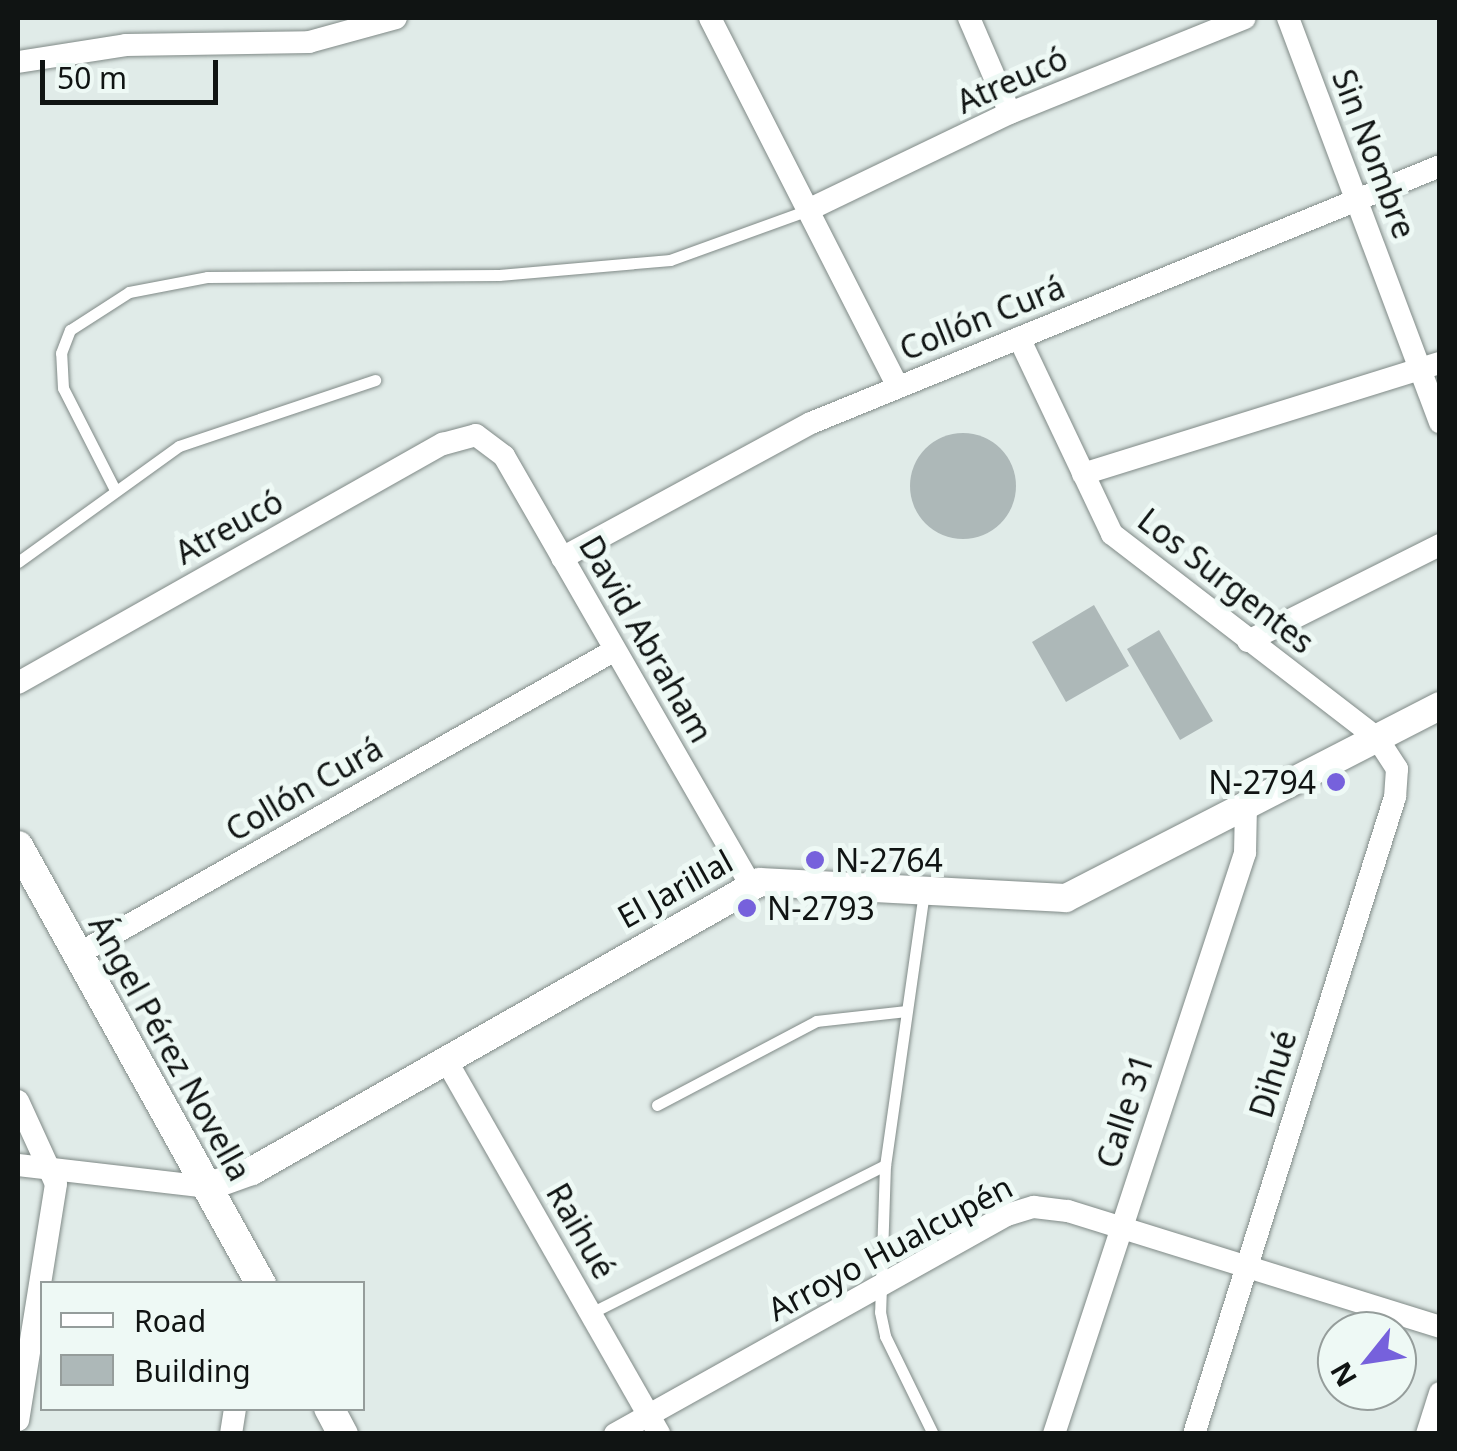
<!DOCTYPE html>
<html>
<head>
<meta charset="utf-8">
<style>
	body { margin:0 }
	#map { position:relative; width:1457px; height:1451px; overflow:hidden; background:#e0ebe8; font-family:"Noto Sans",sans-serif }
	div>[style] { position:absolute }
	.building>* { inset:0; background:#adb8b8 }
	.round { border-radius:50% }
	.roads { filter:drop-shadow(0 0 2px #808a87) drop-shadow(0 0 2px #808a87) }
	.service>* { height:11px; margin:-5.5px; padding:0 5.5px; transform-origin:5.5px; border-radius:5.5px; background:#fff }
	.minor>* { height:22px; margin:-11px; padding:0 11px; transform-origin:11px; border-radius:11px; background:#fff }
	.tertiary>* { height:28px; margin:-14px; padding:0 14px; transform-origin:14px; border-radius:14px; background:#fff }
	.secondary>* { height:30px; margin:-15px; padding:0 15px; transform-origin:15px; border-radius:15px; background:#fff }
	.dots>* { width:28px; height:28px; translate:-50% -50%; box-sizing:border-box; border:5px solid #eef9f5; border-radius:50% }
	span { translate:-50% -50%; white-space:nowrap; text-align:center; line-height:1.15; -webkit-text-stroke:10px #eef9f5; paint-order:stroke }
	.street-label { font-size:32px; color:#101413 }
	.poi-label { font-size:32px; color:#101413 }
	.right { translate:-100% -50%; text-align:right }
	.left { translate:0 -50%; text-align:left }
	.frame { position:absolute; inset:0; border:20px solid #101413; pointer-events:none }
	.legend { position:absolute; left:40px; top:1281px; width:325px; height:130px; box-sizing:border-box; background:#eef9f5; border:2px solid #959d9b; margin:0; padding:12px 18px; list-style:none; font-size:30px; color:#101413 }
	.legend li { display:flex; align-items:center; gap:20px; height:50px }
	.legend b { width:50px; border:2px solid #959d9b }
	.north { position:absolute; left:1317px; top:1311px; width:100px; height:100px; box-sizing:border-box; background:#eef9f5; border:2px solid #959d9b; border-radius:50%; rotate:240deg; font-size:28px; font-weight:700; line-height:40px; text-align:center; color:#101413 }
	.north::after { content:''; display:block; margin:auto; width:35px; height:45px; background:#7661dc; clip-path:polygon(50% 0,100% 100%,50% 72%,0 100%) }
	.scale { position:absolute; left:40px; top:60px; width:178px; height:45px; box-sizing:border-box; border:5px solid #101413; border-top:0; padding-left:12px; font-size:30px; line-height:35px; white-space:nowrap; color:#101413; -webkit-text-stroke:8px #eef9f5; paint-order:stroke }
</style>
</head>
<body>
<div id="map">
	<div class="building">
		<i class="round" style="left:910px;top:433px;width:106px;height:106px"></i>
		<i style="clip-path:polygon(1094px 605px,1129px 666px,1066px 702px,1032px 642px)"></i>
		<i style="clip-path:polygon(1159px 630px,1213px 721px,1180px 740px,1127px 649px)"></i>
	</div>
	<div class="roads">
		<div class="service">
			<i style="left:114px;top:488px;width:112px;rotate:-117deg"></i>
			<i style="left:63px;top:388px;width:35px;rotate:-93deg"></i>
			<i style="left:61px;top:353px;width:25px;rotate:-69deg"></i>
			<i style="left:70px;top:330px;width:70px;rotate:-32.8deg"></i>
			<i style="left:129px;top:292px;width:79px;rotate:-10.9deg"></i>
			<i style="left:207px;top:277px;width:292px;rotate:-0.4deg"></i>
			<i style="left:499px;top:275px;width:172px;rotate:-5deg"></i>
			<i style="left:670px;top:260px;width:147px;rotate:-19.9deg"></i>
			<i style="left:18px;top:562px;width:198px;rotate:-35.8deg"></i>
			<i style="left:179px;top:446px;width:207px;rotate:-18.6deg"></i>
			<i style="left:924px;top:892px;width:276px;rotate:98.1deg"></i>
			<i style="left:885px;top:1165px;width:147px;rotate:91.9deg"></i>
			<i style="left:880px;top:1312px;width:25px;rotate:78deg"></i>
			<i style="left:885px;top:1336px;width:109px;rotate:63.9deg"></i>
			<i style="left:657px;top:1105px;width:180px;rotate:-27.8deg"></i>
			<i style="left:816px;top:1021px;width:91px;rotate:-6.3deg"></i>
			<i style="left:591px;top:1313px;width:329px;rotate:-26.7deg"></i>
		</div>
		<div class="minor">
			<i style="left:710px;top:18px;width:414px;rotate:63deg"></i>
			<i style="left:969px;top:18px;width:103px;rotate:66.7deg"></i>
			<i style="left:1288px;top:18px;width:432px;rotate:69.4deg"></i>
			<i style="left:18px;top:62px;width:109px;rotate:-8.9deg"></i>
			<i style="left:126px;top:45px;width:183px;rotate:-0.9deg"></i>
			<i style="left:309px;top:42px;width:90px;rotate:-15.4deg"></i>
			<i style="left:808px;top:210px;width:224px;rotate:-25.7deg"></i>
			<i style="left:1010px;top:113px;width:253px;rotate:-22deg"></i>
			<i style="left:1019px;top:338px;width:217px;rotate:64.6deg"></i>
			<i style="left:1112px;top:534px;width:334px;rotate:37.6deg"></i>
			<i style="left:1377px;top:738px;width:37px;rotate:57deg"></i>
			<i style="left:1397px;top:769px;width:28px;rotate:94deg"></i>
			<i style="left:1395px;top:797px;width:668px;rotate:107.51deg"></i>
			<i style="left:1083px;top:474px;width:374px;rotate:-17.3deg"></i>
			<i style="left:562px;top:558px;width:283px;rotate:-28.5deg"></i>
			<i style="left:811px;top:423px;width:679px;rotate:-22.22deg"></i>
			<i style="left:1248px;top:641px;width:215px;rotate:-26.6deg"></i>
			<i style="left:18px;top:683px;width:488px;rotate:-29.4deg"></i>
			<i style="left:443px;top:444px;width:34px;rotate:-15deg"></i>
			<i style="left:476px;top:435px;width:35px;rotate:37deg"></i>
			<i style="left:504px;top:456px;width:495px;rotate:60.1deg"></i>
			<i style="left:78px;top:954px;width:617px;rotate:-29.51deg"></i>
			<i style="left:446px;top:1060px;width:430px;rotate:60.3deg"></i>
			<i style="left:18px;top:1101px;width:91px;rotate:65.4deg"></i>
			<i style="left:56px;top:1184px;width:239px;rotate:99.1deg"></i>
			<i style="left:18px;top:1165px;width:190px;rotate:6.6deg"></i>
			<i style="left:231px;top:1434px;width:26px;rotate:-81deg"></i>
			<i style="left:615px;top:1434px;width:449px;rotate:-29.2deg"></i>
			<i style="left:1007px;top:1215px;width:28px;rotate:-17deg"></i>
			<i style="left:1034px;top:1207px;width:34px;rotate:7deg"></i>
			<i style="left:1068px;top:1211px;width:390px;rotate:17.3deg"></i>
			<i style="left:1054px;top:1434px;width:612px;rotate:-71.8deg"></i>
			<i style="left:1245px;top:853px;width:46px;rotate:-88.8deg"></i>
			<i style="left:1427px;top:1434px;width:43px;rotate:-72.4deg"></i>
		</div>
		<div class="tertiary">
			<i style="left:207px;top:1187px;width:48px;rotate:-19.6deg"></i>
			<i style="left:252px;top:1171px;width:584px;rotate:-29.64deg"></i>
			<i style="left:760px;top:882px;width:306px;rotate:3deg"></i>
			<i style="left:1066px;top:898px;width:420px;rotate:-27.2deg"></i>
		</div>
		<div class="secondary">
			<i style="left:18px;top:846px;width:501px;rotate:60.98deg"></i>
			<i style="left:329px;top:1408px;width:30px;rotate:62deg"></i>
		</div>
	</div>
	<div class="dots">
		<i style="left:1336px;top:782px;background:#7661dc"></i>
		<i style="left:815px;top:860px;background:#7661dc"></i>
		<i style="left:747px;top:908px;background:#7661dc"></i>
	</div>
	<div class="street-label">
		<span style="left:1012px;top:80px;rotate:-24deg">Atreucó</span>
		<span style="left:1374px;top:154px;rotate:69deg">Sin Nombre</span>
		<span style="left:982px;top:318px;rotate:-22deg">Collón Curá</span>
		<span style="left:229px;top:527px;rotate:-29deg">Atreucó</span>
		<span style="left:1226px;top:581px;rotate:38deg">Los Surgentes</span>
		<span style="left:646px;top:639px;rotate:60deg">David Abraham</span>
		<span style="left:304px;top:789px;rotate:-30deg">Collón Curá</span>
		<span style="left:675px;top:889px;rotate:-29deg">El Jarillal</span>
		<span style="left:170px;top:1048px;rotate:61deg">Ángel Pérez Novella</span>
		<span style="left:1273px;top:1074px;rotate:-73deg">Dihué</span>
		<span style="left:1125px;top:1111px;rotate:-72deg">Calle 31</span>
		<span style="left:581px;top:1231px;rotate:60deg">Raihué</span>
		<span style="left:890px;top:1248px;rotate:-28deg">Arroyo Hualcupén</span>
	</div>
	<div class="poi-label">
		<span class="right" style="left:1316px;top:782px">N-2794</span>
		<span class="left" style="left:835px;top:860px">N-2764</span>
		<span class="left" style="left:767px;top:908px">N-2793</span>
	</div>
	<div class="frame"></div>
	<ul class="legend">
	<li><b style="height:12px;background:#fff"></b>Road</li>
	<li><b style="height:28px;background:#adb8b8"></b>Building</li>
	</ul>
	<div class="north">N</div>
	<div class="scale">50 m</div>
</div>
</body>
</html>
